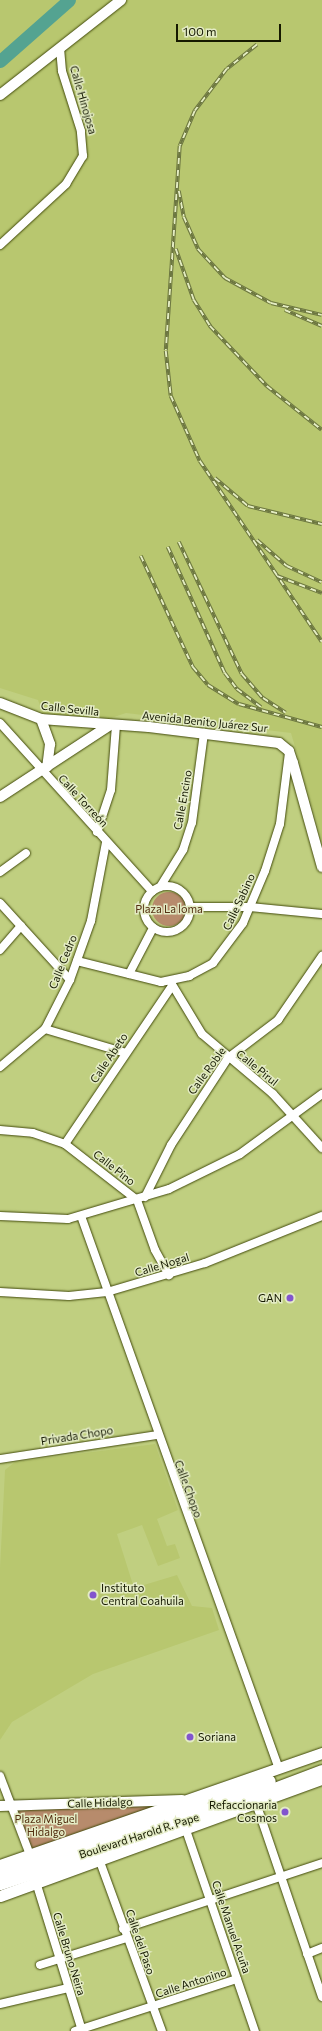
<!DOCTYPE html>
<html>
<head>
<meta charset="utf-8">
<style>
	body { margin:0 }
	#map { position:relative; width:322px; height:2031px; overflow:hidden; background:#c0cf80; font-family:Commissioner,sans-serif }
	div>[style] { position:absolute }
	.built>* { inset:0; background:#b8c76f }
	.green>* { inset:0; background:#b78b6c }
	.round { border-radius:50% }
	.river>* { height:13px; margin:-6.5px; padding:0 6.5px; transform-origin:6.5px; border-radius:6.5px; background:#54a391 }
	.roads { filter:drop-shadow(0 0 1px #424a0b) drop-shadow(0 0 1px #424a0b) }
	.minor>* { height:8px; margin:-4px; padding:0 4px; transform-origin:4px; border-radius:4px; background:#fff }
	.minor>.ring { margin:-4px; padding:0; box-sizing:content-box; background:none; border:8px solid #fff; border-radius:50% }
	.tertiary>* { height:10px; margin:-5px; padding:0 5px; transform-origin:5px; border-radius:5px; background:#fff }
	.secondary>* { height:11px; margin:-5.5px; padding:0 5.5px; transform-origin:5.5px; border-radius:5.5px; background:#fff }
	.trunk>* { height:13px; margin:-6.5px; padding:0 6.5px; transform-origin:6.5px; border-radius:6.5px; background:#fff }
	.rail>* { height:3.5px; margin-top:-1.75px; transform-origin:0; background:repeating-linear-gradient(90deg,#e3ebc4 0 6px,#6c7641 0 12px); box-sizing:border-box; border-block:1px solid #6c7641 }
	.dots>* { width:11px; height:11px; translate:-50% -50%; box-sizing:border-box; border:2px solid #e3ebc4; border-radius:50% }
	span { translate:-50% -50%; white-space:nowrap; text-align:center; line-height:1.15; -webkit-text-stroke:3px #e3ebc4; paint-order:stroke }
	.street-label { font-size:11px; color:#151900 }
	.park-label { font-size:11px; color:#543012 }
	.poi-label { font-size:11px; color:#151900 }
	.right { translate:-100% -50%; text-align:right }
	.left { translate:0 -50%; text-align:left }
	.scale { position:absolute; left:176px; top:24px; width:105px; height:18px; box-sizing:border-box; border:2px solid #151900; border-top:0; padding-left:5px; font-size:12px; line-height:14px; white-space:nowrap; color:#151900; -webkit-text-stroke:3px #e3ebc4; paint-order:stroke }
</style>
</head>
<body>
<div id="map">
	<div class="built">
		<i style="clip-path:polygon(0 0,322px 0,322px 841px,291px 733px,126px 713px,108px 719px,43px 713px,38px 700px,0 688px)"></i>
		<i style="clip-path:polygon(155px 1444px,178px 1510px,157px 1519px,167px 1546px,175px 1544px,180px 1558px,158px 1566px,142px 1525px,117px 1534px,134px 1588px,177px 1575px,192px 1606px,212px 1608px,219px 1630px,93px 1674px,12px 1722px,0 1740px,0 1568px,5px 1470px,15px 1462px)"></i>
	</div>
	<div class="green">
		<i class="round" style="left:152px;top:892px;width:34px;height:34px"></i>
		<i style="clip-path:polygon(170px 1803px,32px 1851px,16px 1810px)"></i>
	</div>
	<div class="river">
		<i style="left:0;top:61px;width:92px;rotate:-41.5deg"></i>
	</div>
	<div class="roads">
		<div class="minor">
			<i style="left:0;top:245px;width:90px;rotate:-42.7deg"></i>
			<i style="left:66px;top:184px;width:33px;rotate:-59deg"></i>
			<i style="left:83px;top:156px;width:25px;rotate:-95deg"></i>
			<i style="left:81px;top:131px;width:63px;rotate:-107.6deg"></i>
			<i style="left:62px;top:71px;width:23px;rotate:-95deg"></i>
			<i style="left:0;top:723px;width:227px;rotate:47.9deg"></i>
			<i style="left:97px;top:832px;width:44px;rotate:-71.6deg"></i>
			<i style="left:111px;top:790px;width:65px;rotate:-85.6deg"></i>
			<i style="left:0;top:872px;width:32px;rotate:-36deg"></i>
			<i class="ring" style="left:144px;top:886px;width:38px;height:38px"></i>
			<i style="left:160px;top:887px;width:44px;rotate:-58.1deg"></i>
			<i style="left:183px;top:850px;width:28px;rotate:-72deg"></i>
			<i style="left:192px;top:823px;width:91px;rotate:-82.4deg"></i>
			<i style="left:0;top:903px;width:104px;rotate:47.7deg"></i>
			<i style="left:191px;top:907px;width:59px"></i>
			<i style="left:250px;top:907px;width:72px;rotate:5.6deg"></i>
			<i style="left:0;top:950px;width:32px;rotate:-49deg"></i>
			<i style="left:77px;top:961px;width:87px;rotate:14deg"></i>
			<i style="left:161px;top:982px;width:29px;rotate:-12deg"></i>
			<i style="left:189px;top:976px;width:27px;rotate:-28deg"></i>
			<i style="left:213px;top:963px;width:50px;rotate:-53.1deg"></i>
			<i style="left:243px;top:923px;width:56px;rotate:-67.1deg"></i>
			<i style="left:265px;top:871px;width:49px;rotate:-72.3deg"></i>
			<i style="left:280px;top:824px;width:72px;rotate:-82.8deg"></i>
			<i style="left:129px;top:974px;width:52px;rotate:-62.4deg"></i>
			<i style="left:170px;top:981px;width:62px;rotate:58.9deg"></i>
			<i style="left:202px;top:1034px;width:93px;rotate:40.2deg"></i>
			<i style="left:273px;top:1094px;width:73px;rotate:47.8deg"></i>
			<i style="left:45px;top:1029px;width:84px;rotate:16.5deg"></i>
			<i style="left:0;top:1067px;width:59px;rotate:-40.2deg"></i>
			<i style="left:45px;top:1029px;width:55px;rotate:-63deg"></i>
			<i style="left:70px;top:980px;width:63px;rotate:-70.4deg"></i>
			<i style="left:91px;top:921px;width:80px;rotate:-79.2deg"></i>
			<i style="left:0;top:1130px;width:33px;rotate:5deg"></i>
			<i style="left:33px;top:1133px;width:34px;rotate:19deg"></i>
			<i style="left:65px;top:1144px;width:91px;rotate:37.9deg"></i>
			<i style="left:137px;top:1200px;width:53px;rotate:70.2deg"></i>
			<i style="left:155px;top:1250px;width:29px;rotate:61deg"></i>
			<i style="left:65px;top:1144px;width:191px;rotate:-55.9deg"></i>
			<i style="left:145px;top:1197px;width:58px;rotate:-63.4deg"></i>
			<i style="left:171px;top:1145px;width:104px;rotate:-56.8deg"></i>
			<i style="left:228px;top:1058px;width:63px;rotate:-37.2deg"></i>
			<i style="left:278px;top:1020px;width:78px;rotate:-55.5deg"></i>
			<i style="left:0;top:1216px;width:68px;rotate:2.5deg"></i>
			<i style="left:68px;top:1219px;width:105px;rotate:-16.5deg"></i>
			<i style="left:169px;top:1189px;width:79px;rotate:-26.2deg"></i>
			<i style="left:240px;top:1154px;width:102px;rotate:-36.2deg"></i>
			<i style="left:81px;top:1216px;width:587px;rotate:70.3deg"></i>
			<i style="left:0;top:1292px;width:69px;rotate:3.3deg"></i>
			<i style="left:69px;top:1296px;width:38px;rotate:-6deg"></i>
			<i style="left:107px;top:1292px;width:102px;rotate:-16.5deg"></i>
			<i style="left:205px;top:1263px;width:126px;rotate:-21.9deg"></i>
			<i style="left:0;top:1459px;width:159px;rotate:-8.7deg"></i>
			<i style="left:0;top:1776px;width:85px;rotate:69.2deg"></i>
			<i style="left:256px;top:1803px;width:205px;rotate:71.2deg"></i>
			<i style="left:186px;top:1830px;width:213px;rotate:71.1deg"></i>
			<i style="left:99px;top:1859px;width:183px;rotate:69.9deg"></i>
			<i style="left:36px;top:1882px;width:156px;rotate:72.8deg"></i>
			<i style="left:123px;top:1929px;width:210px;rotate:-18.3deg"></i>
			<i style="left:307px;top:1954px;width:16px;rotate:-22deg"></i>
			<i style="left:40px;top:1965px;width:90px;rotate:-17.4deg"></i>
			<i style="left:0;top:2004px;width:70px;rotate:-13.2deg"></i>
			<i style="left:75px;top:2031px;width:170px;rotate:-17.8deg"></i>
		</div>
		<div class="tertiary">
			<i style="left:0;top:95px;width:154px;rotate:-38.1deg"></i>
			<i style="left:0;top:703px;width:44px;rotate:21.3deg"></i>
			<i style="left:41px;top:719px;width:108px;rotate:4.2deg"></i>
			<i style="left:149px;top:727px;width:131px;rotate:7deg"></i>
			<i style="left:279px;top:743px;width:13px;rotate:39deg"></i>
			<i style="left:289px;top:751px;width:13px;rotate:72deg"></i>
			<i style="left:293px;top:763px;width:108px;rotate:74.4deg"></i>
			<i style="left:41px;top:719px;width:27px;rotate:70deg"></i>
			<i style="left:50px;top:744px;width:23px;rotate:97deg"></i>
			<i style="left:0;top:797px;width:131px;rotate:-33.2deg"></i>
			<i style="left:0;top:1806px;width:182px;rotate:-1.9deg"></i>
		</div>
		<div class="secondary">
			<i style="left:0;top:1865px;width:341px;rotate:-19.2deg"></i>
			<i style="left:0;top:1896px;width:343px;rotate:-20deg"></i>
		</div>
		<div class="trunk">
			<i style="left:0;top:1873px;width:284px;rotate:-18.9deg"></i>
			<i style="left:0;top:1883px;width:228px;rotate:-18.4deg"></i>
			<i style="left:216px;top:1811px;width:113px;rotate:-20.7deg"></i>
		</div>
	</div>
	<div class="rail">
		<i style="left:257px;top:45px;width:38px;rotate:141deg"></i>
		<i style="left:227px;top:69px;width:53px;rotate:127.3deg"></i>
		<i style="left:195px;top:111px;width:38px;rotate:113deg"></i>
		<i style="left:180px;top:146px;width:205px;rotate:93.9deg"></i>
		<i style="left:166px;top:351px;width:45px;rotate:83.7deg"></i>
		<i style="left:171px;top:396px;width:71px;rotate:66deg"></i>
		<i style="left:200px;top:461px;width:218px;rotate:56deg"></i>
		<i style="left:179px;top:191px;width:26px;rotate:79deg"></i>
		<i style="left:184px;top:217px;width:35px;rotate:66deg"></i>
		<i style="left:198px;top:249px;width:40px;rotate:47deg"></i>
		<i style="left:225px;top:278px;width:52px;rotate:28.5deg"></i>
		<i style="left:271px;top:303px;width:52px;rotate:13.2deg"></i>
		<i style="left:176px;top:249px;width:54px;rotate:70.6deg"></i>
		<i style="left:194px;top:300px;width:31px;rotate:58deg"></i>
		<i style="left:210px;top:326px;width:83px;rotate:46.5deg"></i>
		<i style="left:267px;top:386px;width:70px;rotate:38.7deg"></i>
		<i style="left:285px;top:310px;width:40px;rotate:23.4deg"></i>
		<i style="left:215px;top:478px;width:43px;rotate:40.3deg"></i>
		<i style="left:248px;top:506px;width:76px;rotate:13.7deg"></i>
		<i style="left:257px;top:540px;width:40px;rotate:41deg"></i>
		<i style="left:287px;top:566px;width:38px;rotate:25deg"></i>
		<i style="left:179px;top:542px;width:146px;rotate:64.5deg"></i>
		<i style="left:242px;top:674px;width:32px;rotate:49deg"></i>
		<i style="left:263px;top:698px;width:27px;rotate:33deg"></i>
		<i style="left:168px;top:547px;width:138px;rotate:65.7deg"></i>
		<i style="left:225px;top:673px;width:20px;rotate:53deg"></i>
		<i style="left:237px;top:689px;width:30px;rotate:37deg"></i>
		<i style="left:141px;top:556px;width:123px;rotate:64.9deg"></i>
		<i style="left:193px;top:667px;width:23px;rotate:50deg"></i>
		<i style="left:208px;top:685px;width:36px;rotate:32deg"></i>
		<i style="left:239px;top:704px;width:86px;rotate:15.5deg"></i>
		<i style="left:277px;top:576px;width:48px;rotate:20.7deg"></i>
	</div>
	<div class="dots">
		<i style="left:290px;top:1298px;background:#8255ce"></i>
		<i style="left:93px;top:1595px;background:#8255ce"></i>
		<i style="left:190px;top:1737px;background:#8255ce"></i>
		<i style="left:285px;top:1812px;background:#8255ce"></i>
	</div>
	<div class="street-label">
		<span style="left:83px;top:100px;rotate:74deg">Calle Hinojosa</span>
		<span style="left:70px;top:709px;rotate:6deg">Calle Sevilla</span>
		<span style="left:205px;top:722px;rotate:6deg">Avenida Benito Juárez Sur</span>
		<span style="left:183px;top:800px;rotate:-80deg">Calle Encino</span>
		<span style="left:83px;top:801px;rotate:47deg">Calle Torreón</span>
		<span style="left:239px;top:902px;rotate:-65deg">Calle Sabino</span>
		<span style="left:63px;top:962px;rotate:-68deg">Calle Cedro</span>
		<span style="left:109px;top:1058px;rotate:-56deg">Calle Abeto</span>
		<span style="left:257px;top:1068px;rotate:39deg">Calle Pirul</span>
		<span style="left:207px;top:1071px;rotate:-54deg">Calle Roble</span>
		<span style="left:114px;top:1168px;rotate:38deg">Calle Pino</span>
		<span style="left:162px;top:1265px;rotate:-17deg">Calle Nogal</span>
		<span style="left:77px;top:1436px;rotate:-9deg">Privada Chopo</span>
		<span style="left:188px;top:1489px;rotate:70deg">Calle Chopo</span>
		<span style="left:100px;top:1803px;rotate:-2deg">Calle Hidalgo</span>
		<span style="left:139px;top:1836px;rotate:-18deg">Boulevard Harold R. Pape</span>
		<span style="left:231px;top:1927px;rotate:71deg">Calle Manuel Acuña</span>
		<span style="left:140px;top:1942px;rotate:71deg">Calle del Paso</span>
		<span style="left:69px;top:1954px;rotate:73deg">Calle Bruno Neira</span>
		<span style="left:191px;top:1983px;rotate:-18deg">Calle Antonino</span>
	</div>
	<div class="park-label">
		<span style="left:169px;top:909px">Plaza La loma</span>
		<span style="left:46px;top:1826px">Plaza Miguel<br>Hidalgo</span>
	</div>
	<div class="poi-label">
		<span class="right" style="left:282px;top:1298px">GAN</span>
		<span class="left" style="left:101px;top:1595px">Instituto<br>Central Coahuila</span>
		<span class="left" style="left:198px;top:1737px">Soriana</span>
		<span class="right" style="left:277px;top:1812px">Refaccionaria<br>Cosmos</span>
	</div>
	<div class="scale">100 m</div>
</div>
</body>
</html>
